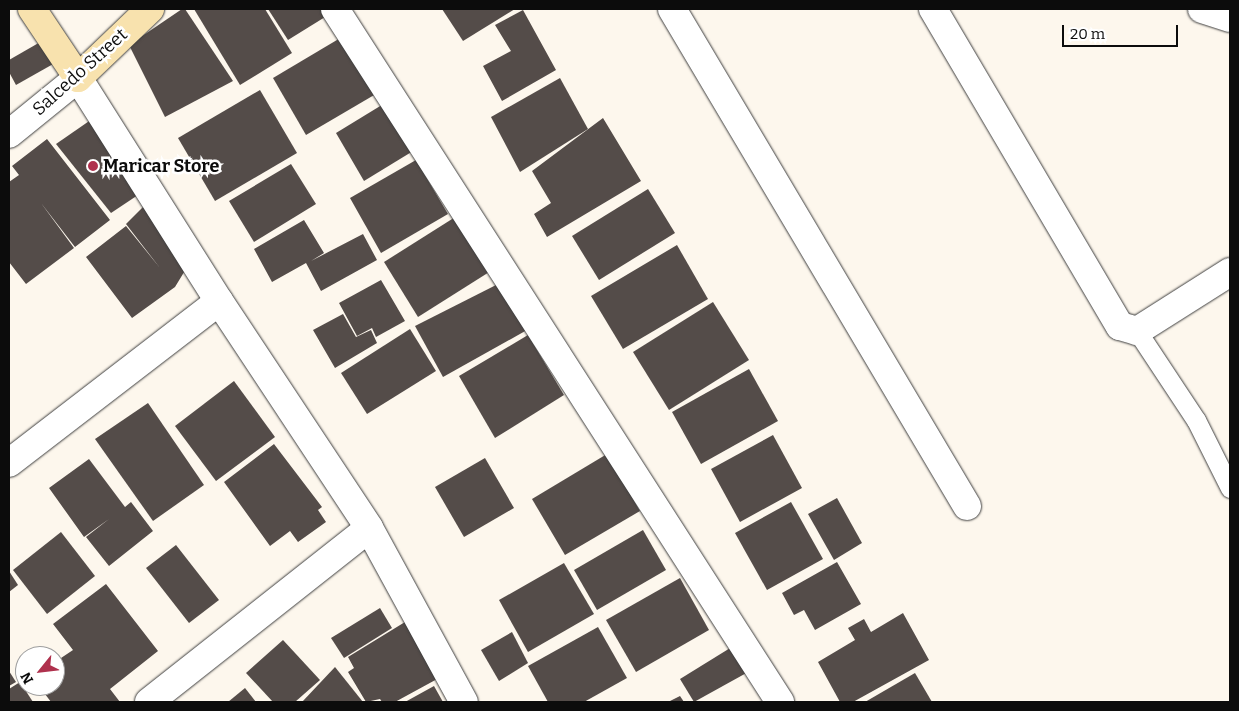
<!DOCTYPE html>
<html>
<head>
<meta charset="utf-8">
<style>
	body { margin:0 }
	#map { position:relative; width:1239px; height:711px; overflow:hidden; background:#fdf7ed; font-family:Bitter,serif }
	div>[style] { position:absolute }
	.building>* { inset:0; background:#544c49 }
	.roads { filter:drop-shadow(0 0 1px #3f3f3f) drop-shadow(0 0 1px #3f3f3f) }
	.lane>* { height:19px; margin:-9.5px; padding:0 9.5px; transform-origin:9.5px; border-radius:9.5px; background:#fff }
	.street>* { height:28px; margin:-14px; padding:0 14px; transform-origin:14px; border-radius:14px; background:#fff }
	.secondary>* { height:28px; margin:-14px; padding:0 14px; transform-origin:14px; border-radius:14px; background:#f8e2ae }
	.dots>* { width:14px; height:14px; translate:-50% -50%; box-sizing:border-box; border:2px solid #fff; border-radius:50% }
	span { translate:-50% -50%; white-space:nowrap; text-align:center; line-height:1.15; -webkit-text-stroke:5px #fff; paint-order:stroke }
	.street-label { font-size:18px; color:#0c0c0c }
	.poi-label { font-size:18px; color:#0c0c0c; font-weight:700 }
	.left { translate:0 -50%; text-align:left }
	.frame { position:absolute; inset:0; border:10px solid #0c0c0c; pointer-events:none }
	.north { position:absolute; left:15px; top:646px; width:50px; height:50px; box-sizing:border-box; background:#fff; border:1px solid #9e9e9e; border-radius:50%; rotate:241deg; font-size:14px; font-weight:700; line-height:20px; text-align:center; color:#0c0c0c }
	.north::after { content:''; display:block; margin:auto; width:18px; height:22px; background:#af314d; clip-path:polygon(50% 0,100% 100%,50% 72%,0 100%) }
	.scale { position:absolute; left:1062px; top:25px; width:116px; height:22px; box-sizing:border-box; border:2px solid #0c0c0c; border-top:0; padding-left:6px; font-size:15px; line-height:18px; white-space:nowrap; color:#0c0c0c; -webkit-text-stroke:4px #fff; paint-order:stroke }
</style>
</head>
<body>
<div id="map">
	<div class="building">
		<i style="clip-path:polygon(182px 9px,185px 9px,233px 81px,165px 117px,129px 45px)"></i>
		<i style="clip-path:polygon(194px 9px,265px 9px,292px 53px,240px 85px)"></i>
		<i style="clip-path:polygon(268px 9px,338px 9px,288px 40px)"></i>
		<i style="clip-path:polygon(442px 9px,515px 9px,463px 41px)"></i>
		<i style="clip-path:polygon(523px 10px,556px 70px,502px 101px,483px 66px,511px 51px,495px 25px)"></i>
		<i style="clip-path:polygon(347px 34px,381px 91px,306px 135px,273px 78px)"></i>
		<i style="clip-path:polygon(49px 37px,62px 59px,16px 85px,9px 72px,9px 60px)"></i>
		<i style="clip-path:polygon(560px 78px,588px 129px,520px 172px,491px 117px)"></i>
		<i style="clip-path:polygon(260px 90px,297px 153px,215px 201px,178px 138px)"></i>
		<i style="clip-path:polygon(390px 100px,418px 148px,364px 181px,336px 133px)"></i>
		<i style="clip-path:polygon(95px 117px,144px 191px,111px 213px,56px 144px)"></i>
		<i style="clip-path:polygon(603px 118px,641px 181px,547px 237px,534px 214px,551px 203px,532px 171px)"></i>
		<i style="clip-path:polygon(47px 139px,110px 220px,75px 247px,41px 203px,74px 248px,26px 284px,9px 262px,9px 182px,19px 175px,12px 166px)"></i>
		<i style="clip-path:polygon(416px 160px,448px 214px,381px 253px,350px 198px)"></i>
		<i style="clip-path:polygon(291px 164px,316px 204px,254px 242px,229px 201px)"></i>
		<i style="clip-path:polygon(648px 189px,675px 233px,599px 280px,572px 236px)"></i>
		<i style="clip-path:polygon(144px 206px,189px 264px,175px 287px,132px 318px,86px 257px,126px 226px,160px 268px,126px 224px)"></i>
		<i style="clip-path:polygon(460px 214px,494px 269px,418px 317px,384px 262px)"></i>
		<i style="clip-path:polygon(304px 220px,324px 253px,311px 261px,363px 234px,377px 260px,321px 291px,306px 263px,272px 282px,254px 249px)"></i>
		<i style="clip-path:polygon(677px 245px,708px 299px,623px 349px,591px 296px)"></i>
		<i style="clip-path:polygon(381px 280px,405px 321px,376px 337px,372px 328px,357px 336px,339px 303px)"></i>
		<i style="clip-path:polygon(502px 282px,527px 330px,443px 377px,415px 326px)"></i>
		<i style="clip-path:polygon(713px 302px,749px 360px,669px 410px,633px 352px)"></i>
		<i style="clip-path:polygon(343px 314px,356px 337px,371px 330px,377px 343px,335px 368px,313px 330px)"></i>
		<i style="clip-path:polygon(410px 329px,436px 371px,367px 414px,341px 373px)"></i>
		<i style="clip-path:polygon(528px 335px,564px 395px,495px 438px,459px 376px)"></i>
		<i style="clip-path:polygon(749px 369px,778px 421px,701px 464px,672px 412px)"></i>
		<i style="clip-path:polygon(234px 381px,275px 437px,216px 481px,175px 426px)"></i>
		<i style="clip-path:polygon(148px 403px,204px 485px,153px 521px,95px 439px)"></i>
		<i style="clip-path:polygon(773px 435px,802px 488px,740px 522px,711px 469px)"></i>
		<i style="clip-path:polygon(274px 444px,322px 507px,318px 510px,326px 522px,298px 542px,290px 531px,270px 546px,224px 482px)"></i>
		<i style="clip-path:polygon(607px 454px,640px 511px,565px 555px,532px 499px)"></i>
		<i style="clip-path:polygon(485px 458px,514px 508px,464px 537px,435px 487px)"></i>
		<i style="clip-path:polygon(89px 459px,125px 507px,131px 502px,153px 531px,109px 566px,86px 537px,109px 519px,84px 537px,49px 488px)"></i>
		<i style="clip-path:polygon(837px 498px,862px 543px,834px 560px,808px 514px)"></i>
		<i style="clip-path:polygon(791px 502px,823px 559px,767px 590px,735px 533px)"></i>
		<i style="clip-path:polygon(643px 530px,666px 570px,597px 610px,574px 570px)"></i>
		<i style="clip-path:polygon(61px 532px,95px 576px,47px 614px,13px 570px)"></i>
		<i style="clip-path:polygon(176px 545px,219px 600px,189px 623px,146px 568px)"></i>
		<i style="clip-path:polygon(837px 562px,861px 604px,815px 630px,804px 610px,794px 615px,782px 593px)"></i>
		<i style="clip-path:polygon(564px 563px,594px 614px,528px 652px,499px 600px)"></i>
		<i style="clip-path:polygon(9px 571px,18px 585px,9px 592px)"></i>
		<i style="clip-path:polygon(680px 578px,709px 630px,636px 672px,606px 620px)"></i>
		<i style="clip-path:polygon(106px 584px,158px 651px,110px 689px,120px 702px,51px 702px,39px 686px,55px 686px,55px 662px,73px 650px,53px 624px)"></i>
		<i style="clip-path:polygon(380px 608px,392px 628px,344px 658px,331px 638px)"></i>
		<i style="clip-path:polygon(903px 613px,929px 660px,853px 702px,840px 702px,818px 662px,855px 640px,848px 628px,864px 619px,871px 632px)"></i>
		<i style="clip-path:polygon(405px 622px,439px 678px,395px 702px,382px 702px,380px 699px,366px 702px,348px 672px,354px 668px,348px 657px)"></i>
		<i style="clip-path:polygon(598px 627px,627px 678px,584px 702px,548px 702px,528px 666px)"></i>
		<i style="clip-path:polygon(512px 632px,528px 663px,499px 681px,481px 650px)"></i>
		<i style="clip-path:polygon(283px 640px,320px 680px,295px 702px,273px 702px,246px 673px)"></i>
		<i style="clip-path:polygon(735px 645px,750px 671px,694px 702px,680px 679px)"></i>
		<i style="clip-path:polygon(335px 667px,363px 702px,302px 702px)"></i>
		<i style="clip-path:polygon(9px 671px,16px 682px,9px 686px)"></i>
		<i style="clip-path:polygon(915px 673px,932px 702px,865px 702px)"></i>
		<i style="clip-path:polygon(20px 682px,33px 702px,9px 702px,9px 689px)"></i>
		<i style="clip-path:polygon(434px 686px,443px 702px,405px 702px)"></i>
		<i style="clip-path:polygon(245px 688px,256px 702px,228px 702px)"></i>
		<i style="clip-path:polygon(680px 696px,684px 702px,668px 702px)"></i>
	</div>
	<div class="roads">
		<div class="lane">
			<i style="left:1137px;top:331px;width:107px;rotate:56.5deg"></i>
			<i style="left:1196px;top:420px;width:76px;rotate:63.4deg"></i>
		</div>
		<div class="street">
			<i style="left:335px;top:9px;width:824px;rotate:57.29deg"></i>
			<i style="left:672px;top:9px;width:578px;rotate:59.31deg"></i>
			<i style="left:933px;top:9px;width:368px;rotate:59.5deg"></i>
			<i style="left:1120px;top:326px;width:18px;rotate:16deg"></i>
			<i style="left:1137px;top:331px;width:110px;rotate:-32.4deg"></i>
			<i style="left:1202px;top:9px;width:29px;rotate:18deg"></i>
			<i style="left:9px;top:134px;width:89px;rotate:-39.1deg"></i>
			<i style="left:78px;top:78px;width:264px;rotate:57.7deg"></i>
			<i style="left:219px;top:301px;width:272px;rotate:56.5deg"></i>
			<i style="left:369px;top:528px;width:198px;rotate:61.4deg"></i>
			<i style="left:9px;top:463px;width:265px;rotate:-37.6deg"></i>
			<i style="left:149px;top:702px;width:280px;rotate:-38.3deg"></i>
		</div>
		<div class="secondary">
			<i style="left:32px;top:9px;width:83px;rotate:56.3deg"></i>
			<i style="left:78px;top:78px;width:100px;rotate:-43.8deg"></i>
		</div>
	</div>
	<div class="dots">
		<i style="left:93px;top:166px;background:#af314d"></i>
	</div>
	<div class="street-label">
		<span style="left:80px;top:72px;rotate:-42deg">Salcedo Street</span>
	</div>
	<div class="poi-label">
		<span class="left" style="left:103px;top:166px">Maricar Store</span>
	</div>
	<div class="frame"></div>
	<div class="north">N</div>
	<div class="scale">20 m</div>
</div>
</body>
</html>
